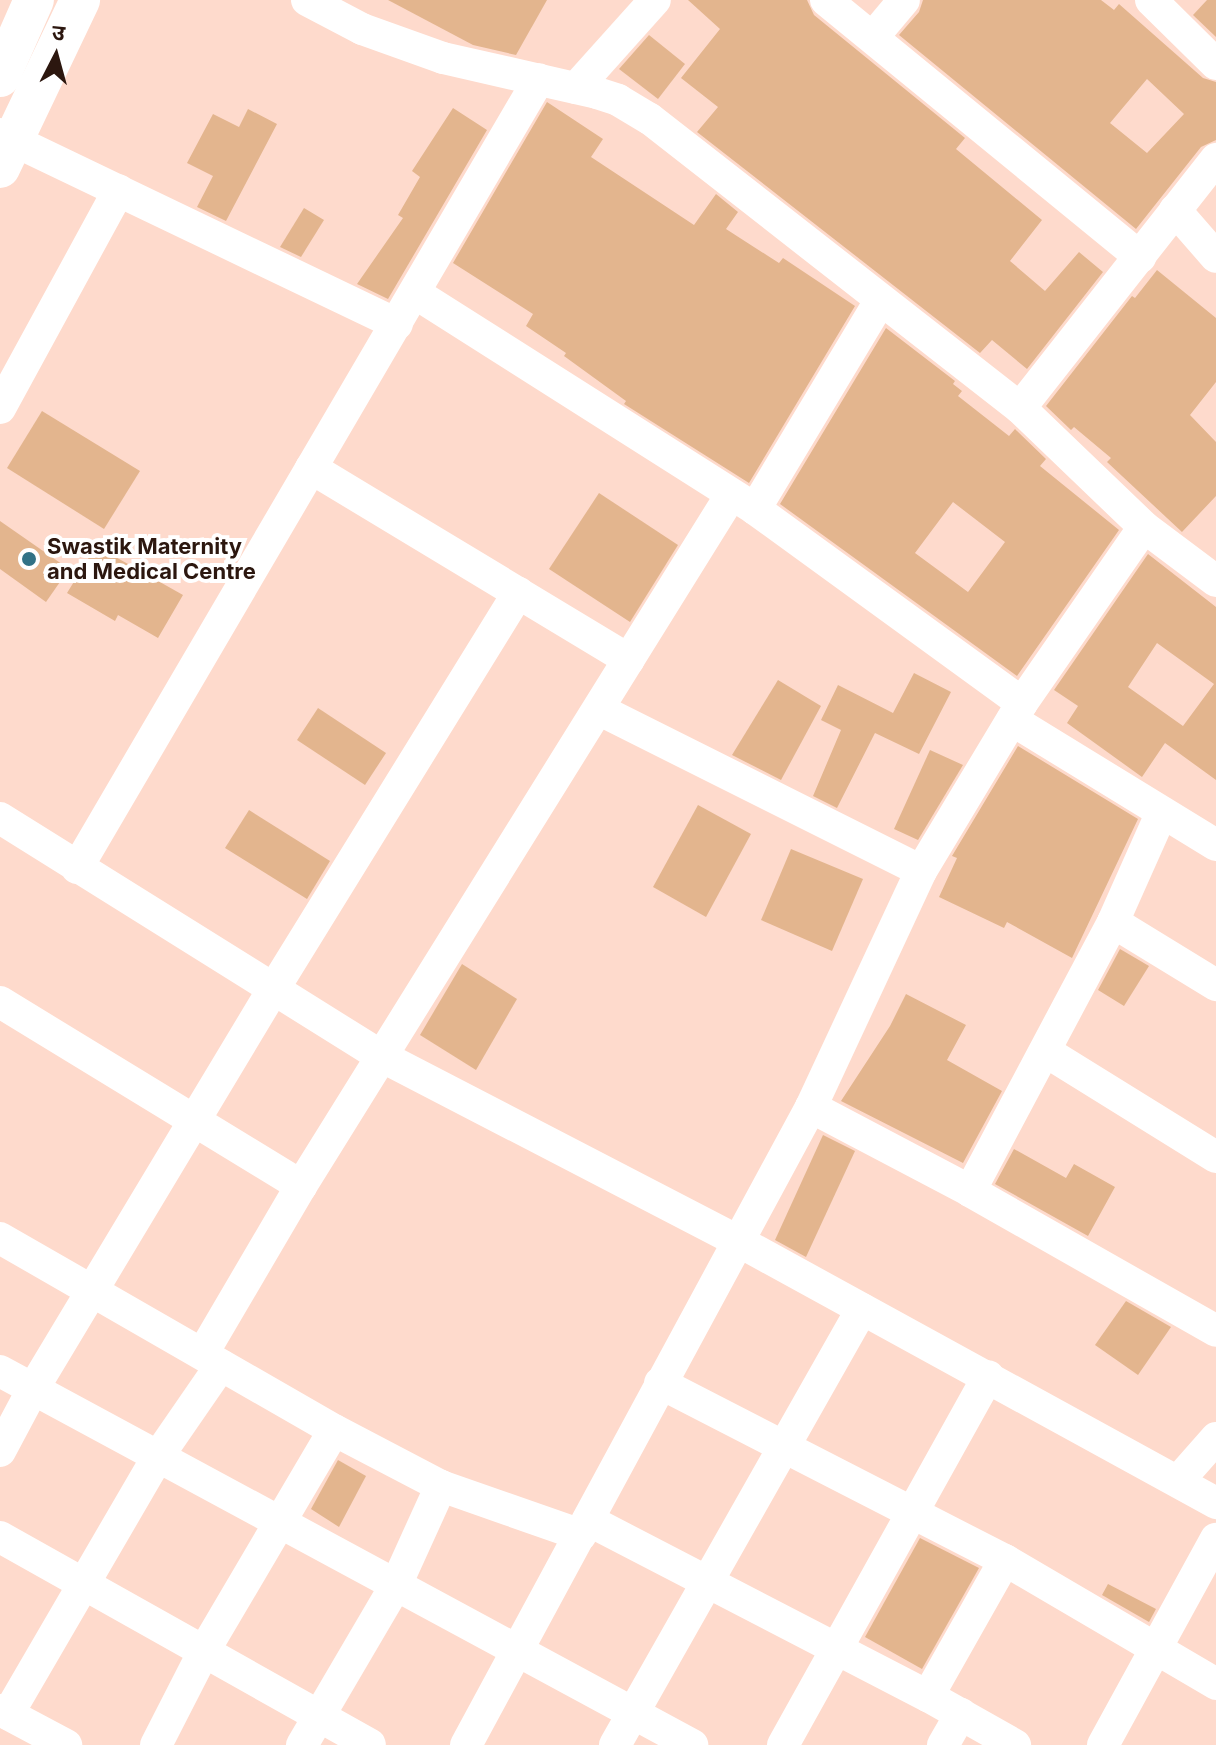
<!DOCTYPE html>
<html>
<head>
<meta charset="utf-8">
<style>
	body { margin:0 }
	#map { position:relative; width:1216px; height:1745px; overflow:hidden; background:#fedacc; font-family:Inter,"Noto Sans Devanagari",sans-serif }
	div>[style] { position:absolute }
	.building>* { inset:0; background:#e3b58e }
	.minor>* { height:32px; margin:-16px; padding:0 16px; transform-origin:16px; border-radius:16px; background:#fff }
	.tertiary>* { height:40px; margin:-20px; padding:0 20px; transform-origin:20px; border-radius:20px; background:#fff }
	.dots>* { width:22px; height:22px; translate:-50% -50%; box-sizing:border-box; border:4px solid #fff; border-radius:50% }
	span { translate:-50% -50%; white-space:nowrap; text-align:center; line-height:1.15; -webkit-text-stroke:8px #fff; paint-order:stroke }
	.poi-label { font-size:22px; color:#2c170f; font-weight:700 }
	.left { translate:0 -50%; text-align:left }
	.north { position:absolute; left:16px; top:16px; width:80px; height:80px; -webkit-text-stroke:6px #fff; paint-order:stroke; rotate:6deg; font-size:22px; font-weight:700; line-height:32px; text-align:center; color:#2c170f }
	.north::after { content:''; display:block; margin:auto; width:28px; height:36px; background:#2c170f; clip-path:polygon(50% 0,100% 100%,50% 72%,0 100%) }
</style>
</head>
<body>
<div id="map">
	<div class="building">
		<i style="clip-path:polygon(388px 0,547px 0,516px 55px,473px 45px)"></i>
		<i style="clip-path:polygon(688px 0,807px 0,814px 15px,965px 138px,956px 149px,1042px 220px,1010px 261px,1045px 291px,1079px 252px,1103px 272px,1027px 369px,992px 340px,980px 353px,697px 132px,718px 107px,681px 78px,720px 29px)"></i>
		<i style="clip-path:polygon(evenodd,923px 0,1101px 0,1114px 10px,1119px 4px,1203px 78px,1216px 82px,1216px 140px,1201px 147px,1136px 229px,899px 35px,919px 12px,923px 0,1147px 79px,1184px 114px,1147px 153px,1110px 123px,1147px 79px)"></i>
		<i style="clip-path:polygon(1207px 0,1216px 0,1216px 37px,1193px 15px)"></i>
		<i style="clip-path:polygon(649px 35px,685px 64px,658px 99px,619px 69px)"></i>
		<i style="clip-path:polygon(547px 102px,603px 139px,591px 157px,694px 225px,716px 194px,738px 212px,726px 229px,779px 263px,783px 258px,855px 306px,749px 483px,624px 404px,626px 401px,564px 356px,566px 353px,526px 326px,533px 314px,453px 263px)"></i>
		<i style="clip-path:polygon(453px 108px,487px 130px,388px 299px,357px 284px,403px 218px,398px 215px,420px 177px,412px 171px)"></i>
		<i style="clip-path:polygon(248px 109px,277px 124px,226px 221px,197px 207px,213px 176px,187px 163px,213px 114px,239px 127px)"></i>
		<i style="clip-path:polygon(304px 208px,324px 220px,301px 257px,280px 247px)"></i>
		<i style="clip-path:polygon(1157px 270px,1216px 318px,1216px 382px,1190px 415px,1216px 442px,1216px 496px,1182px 532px,1107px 462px,1111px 458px,1074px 427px,1071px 430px,1046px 406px,1132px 296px,1135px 298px)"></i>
		<i style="clip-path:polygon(evenodd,886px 328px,955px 381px,953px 384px,962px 391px,958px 396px,1009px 436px,1015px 429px,1046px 459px,1040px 466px,1119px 530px,1017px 676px,780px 504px,886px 328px,953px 502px,1005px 542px,968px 592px,915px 553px,953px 502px)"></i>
		<i style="clip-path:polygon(42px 411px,140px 471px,104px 529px,7px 468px)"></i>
		<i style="clip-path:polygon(599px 493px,678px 545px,630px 622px,549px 569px)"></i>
		<i style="clip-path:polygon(0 521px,69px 569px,46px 602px,0 569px)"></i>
		<i style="clip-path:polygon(96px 546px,183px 595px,158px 638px,118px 615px,115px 621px,67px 593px)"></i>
		<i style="clip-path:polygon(evenodd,1148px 554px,1216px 607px,1216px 780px,1165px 743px,1142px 777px,1067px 723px,1078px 706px,1054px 690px,1148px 554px,1157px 643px,1214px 684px,1183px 726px,1128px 687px,1157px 643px)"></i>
		<i style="clip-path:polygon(914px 673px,951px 692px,919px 754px,875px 733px,837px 808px,813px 796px,841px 730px,821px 720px,838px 685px,893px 713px)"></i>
		<i style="clip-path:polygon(778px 680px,821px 706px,781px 780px,732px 755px)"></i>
		<i style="clip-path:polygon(318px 708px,386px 753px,365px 785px,297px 740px)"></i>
		<i style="clip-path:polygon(1018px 746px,1138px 819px,1072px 958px,1007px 922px,1004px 928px,939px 897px,957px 858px,952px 856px)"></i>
		<i style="clip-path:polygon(930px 750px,963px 765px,918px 840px,894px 829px)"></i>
		<i style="clip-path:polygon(698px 805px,751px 834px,706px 917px,653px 887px)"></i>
		<i style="clip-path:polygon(249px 810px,330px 861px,307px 899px,225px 848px)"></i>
		<i style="clip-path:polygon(791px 849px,863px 879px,832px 951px,761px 920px)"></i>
		<i style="clip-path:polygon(1120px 949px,1149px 966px,1124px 1006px,1098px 990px)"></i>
		<i style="clip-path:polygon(462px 964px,517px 999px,476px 1070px,420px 1035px)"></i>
		<i style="clip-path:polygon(906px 994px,966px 1025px,947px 1060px,1002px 1091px,963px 1163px,841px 1101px,890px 1026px)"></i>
		<i style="clip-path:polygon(823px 1135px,855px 1151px,806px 1257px,775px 1240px)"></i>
		<i style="clip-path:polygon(1014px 1149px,1066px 1178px,1074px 1164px,1115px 1187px,1088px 1236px,995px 1184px)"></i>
		<i style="clip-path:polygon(1126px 1301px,1171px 1327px,1138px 1375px,1095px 1345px)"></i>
		<i style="clip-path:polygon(338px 1460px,366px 1476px,339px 1527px,311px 1509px)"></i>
		<i style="clip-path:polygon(920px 1538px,979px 1568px,922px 1669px,865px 1637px)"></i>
		<i style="clip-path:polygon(1108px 1584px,1156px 1609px,1149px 1622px,1102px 1595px)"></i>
	</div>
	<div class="minor">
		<i style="left:307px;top:0;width:62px;rotate:27.8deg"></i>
		<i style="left:362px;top:29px;width:86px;rotate:19.7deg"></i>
		<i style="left:443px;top:58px;width:158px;rotate:12.8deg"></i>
		<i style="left:597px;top:93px;width:22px;rotate:18deg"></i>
		<i style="left:618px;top:100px;width:37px;rotate:31deg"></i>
		<i style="left:650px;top:119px;width:469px;rotate:38deg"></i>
		<i style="left:1020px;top:408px;width:172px;rotate:43.8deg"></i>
		<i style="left:1144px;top:527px;width:90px;rotate:36.9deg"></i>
		<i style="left:826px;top:0;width:406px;rotate:39.3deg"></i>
		<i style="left:1151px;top:0;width:91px;rotate:44.6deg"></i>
		<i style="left:873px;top:37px;width:48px;rotate:-50deg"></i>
		<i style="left:576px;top:88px;width:118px;rotate:-48.1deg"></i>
		<i style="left:0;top:134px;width:440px;rotate:25.6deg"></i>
		<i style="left:1175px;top:210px;width:62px;rotate:48.9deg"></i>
		<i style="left:415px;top:293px;width:403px;rotate:32.4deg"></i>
		<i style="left:755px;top:509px;width:330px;rotate:36deg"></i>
		<i style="left:0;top:408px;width:248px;rotate:-61.4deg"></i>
		<i style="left:1020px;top:408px;width:317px;rotate:-51.8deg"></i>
		<i style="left:311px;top:468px;width:371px;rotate:31.1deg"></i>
		<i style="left:755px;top:509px;width:243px;rotate:-59deg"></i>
		<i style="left:600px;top:710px;width:359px;rotate:26.6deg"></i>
		<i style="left:1012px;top:720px;width:239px;rotate:31.5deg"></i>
		<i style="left:0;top:818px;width:449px;rotate:32deg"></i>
		<i style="left:381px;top:1056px;width:404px;rotate:27.4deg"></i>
		<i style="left:740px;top:1242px;width:543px;rotate:28.74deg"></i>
		<i style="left:77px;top:868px;width:914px;rotate:-59.65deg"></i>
		<i style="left:1113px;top:922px;width:121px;rotate:31.5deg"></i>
		<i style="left:0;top:1002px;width:353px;rotate:31.4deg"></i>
		<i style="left:1045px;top:1051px;width:201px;rotate:31.8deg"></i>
		<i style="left:811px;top:1107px;width:180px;rotate:27.8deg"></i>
		<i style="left:970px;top:1191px;width:283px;rotate:29.6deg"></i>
		<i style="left:970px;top:1191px;width:305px;rotate:-62deg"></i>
		<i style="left:1113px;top:922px;width:120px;rotate:-66deg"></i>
		<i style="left:0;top:1238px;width:385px;rotate:29.9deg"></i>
		<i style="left:334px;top:1430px;width:121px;rotate:27.6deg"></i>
		<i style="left:441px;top:1486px;width:148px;rotate:19.3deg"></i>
		<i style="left:203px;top:1353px;width:194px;rotate:-59.6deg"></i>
		<i style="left:301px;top:1186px;width:814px;rotate:-58.11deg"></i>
		<i style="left:0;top:1371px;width:787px;rotate:28.39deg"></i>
		<i style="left:660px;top:1383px;width:388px;rotate:27.2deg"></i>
		<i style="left:1005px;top:1560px;width:245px;rotate:30.4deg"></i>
		<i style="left:0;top:1451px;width:70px;rotate:-62deg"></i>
		<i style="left:33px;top:1389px;width:466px;rotate:-59deg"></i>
		<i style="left:273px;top:990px;width:467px;rotate:-58.3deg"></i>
		<i style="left:1179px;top:1480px;width:56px;rotate:-48.6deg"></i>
		<i style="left:588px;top:1520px;width:383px;rotate:27.4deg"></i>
		<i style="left:928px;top:1696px;width:100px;rotate:29.4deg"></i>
		<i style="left:0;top:1537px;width:424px;rotate:29.3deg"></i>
		<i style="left:928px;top:1696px;width:156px;rotate:-60.5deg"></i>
		<i style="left:0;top:1710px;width:75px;rotate:27.9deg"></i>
		<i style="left:8px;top:1714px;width:300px;rotate:-59.8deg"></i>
		<i style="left:159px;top:1455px;width:109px;rotate:-55.4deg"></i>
		<i style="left:156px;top:1745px;width:106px;rotate:-62.9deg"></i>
		<i style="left:204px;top:1651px;width:256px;rotate:-59.5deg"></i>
		<i style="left:302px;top:1745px;width:186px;rotate:-59.6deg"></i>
		<i style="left:396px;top:1585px;width:109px;rotate:-65.6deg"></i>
		<i style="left:466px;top:1745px;width:725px;rotate:-61.6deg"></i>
		<i style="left:811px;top:1107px;width:260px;rotate:-65deg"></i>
		<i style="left:921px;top:871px;width:196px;rotate:-59deg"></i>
		<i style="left:1022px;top:703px;width:214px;rotate:-55.3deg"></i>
		<i style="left:615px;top:1745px;width:501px;rotate:-60.47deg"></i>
		<i style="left:783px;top:1745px;width:422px;rotate:-60.9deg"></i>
		<i style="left:943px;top:1745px;width:36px;rotate:-60deg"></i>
		<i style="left:1103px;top:1745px;width:235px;rotate:-61.3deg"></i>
	</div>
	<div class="tertiary">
		<i style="left:0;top:77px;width:84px;rotate:-66.2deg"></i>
		<i style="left:0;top:168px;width:186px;rotate:-64.5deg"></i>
	</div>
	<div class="dots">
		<i style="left:29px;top:559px;background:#327286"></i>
	</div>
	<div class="poi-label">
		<span class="left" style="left:47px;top:559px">Swastik Maternity<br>and Medical Centre</span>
	</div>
	<div class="north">उ</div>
</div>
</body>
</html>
